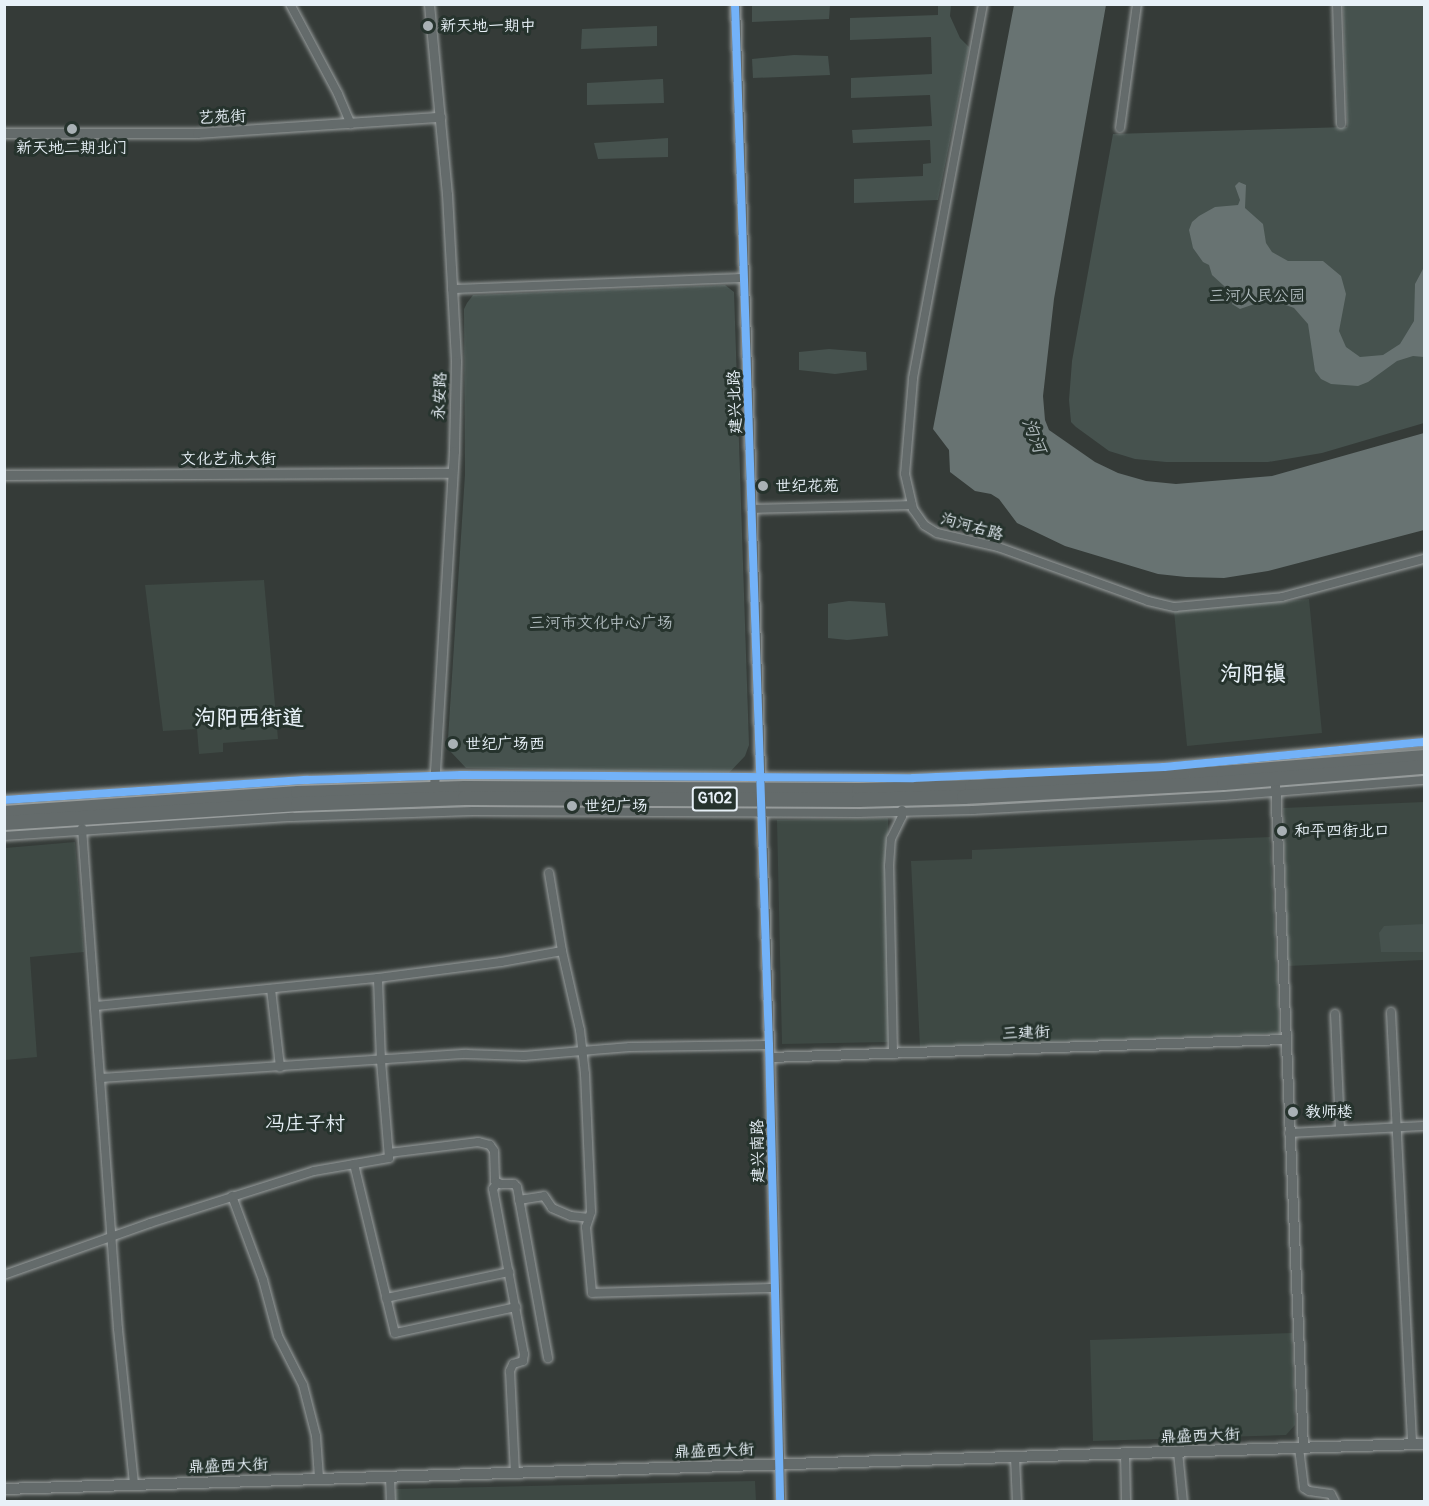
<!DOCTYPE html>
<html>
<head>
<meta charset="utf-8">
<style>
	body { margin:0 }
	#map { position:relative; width:1429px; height:1506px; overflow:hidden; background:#353b38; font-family:Pangolin,"LXGW WenKai TC",sans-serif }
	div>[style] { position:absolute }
	.built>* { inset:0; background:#3e4944 }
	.green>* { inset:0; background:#46524e }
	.water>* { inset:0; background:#687372 }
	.roads { filter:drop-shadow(0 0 2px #9a9f9f) drop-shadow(0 0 2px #9a9f9f) }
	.minor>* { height:8px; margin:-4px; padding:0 4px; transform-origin:4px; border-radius:4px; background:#646b6b }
	.tertiary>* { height:9px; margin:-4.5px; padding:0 4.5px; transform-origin:4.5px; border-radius:4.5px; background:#646b6b }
	.secondary>* { height:10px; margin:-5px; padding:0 5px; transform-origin:5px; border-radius:5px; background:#646b6b }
	.trunk>* { height:14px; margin:-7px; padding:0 7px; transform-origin:7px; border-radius:7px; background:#646b6b }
	.cycleway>* { height:8px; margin:-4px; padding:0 4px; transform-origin:4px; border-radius:4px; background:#73b2f8 }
	.dots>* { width:16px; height:16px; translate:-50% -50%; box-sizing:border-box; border:3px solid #26332d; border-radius:50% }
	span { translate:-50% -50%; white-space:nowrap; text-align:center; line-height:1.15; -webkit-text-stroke:6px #26332d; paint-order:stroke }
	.shield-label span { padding:2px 4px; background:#26332d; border:2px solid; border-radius:4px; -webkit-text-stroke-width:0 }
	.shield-label { font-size:15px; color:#e8f1f8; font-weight:700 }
	.poi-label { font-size:16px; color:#e8f1f8 }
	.left { translate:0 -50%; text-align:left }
	.street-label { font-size:16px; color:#e8f1f8 }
	.park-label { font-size:16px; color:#b0bbbe }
	.water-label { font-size:18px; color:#b1bbbe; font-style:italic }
	.quarter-label { font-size:20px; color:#e8f1f8 }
	.district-label { font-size:22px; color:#e8f1f8; font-weight:700 }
	.frame { position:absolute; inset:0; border:6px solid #e8f1f8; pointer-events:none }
</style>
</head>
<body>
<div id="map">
	<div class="built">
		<i style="clip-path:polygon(264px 580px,278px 739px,223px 743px,223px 752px,199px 754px,197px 729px,163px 731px,145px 585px)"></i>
		<i style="clip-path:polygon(1309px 599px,1322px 733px,1187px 746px,1174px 611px)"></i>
		<i style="clip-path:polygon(1424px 802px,1424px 960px,1288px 966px,1283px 808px)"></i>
		<i style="clip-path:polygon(888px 818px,890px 1042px,782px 1044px,777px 820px)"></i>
		<i style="clip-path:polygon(1270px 837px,1280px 1034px,920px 1048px,911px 861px,972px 859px,972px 850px)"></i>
		<i style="clip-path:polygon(75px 842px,84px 952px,30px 957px,37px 1057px,5px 1060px,5px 848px)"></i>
		<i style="clip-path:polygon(1292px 1333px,1295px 1425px,1286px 1435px,1093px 1441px,1090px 1340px)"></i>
		<i style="clip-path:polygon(755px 1481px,756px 1501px,395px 1501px,395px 1489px)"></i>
	</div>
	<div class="green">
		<i style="clip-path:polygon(752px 5px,830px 5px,829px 19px,752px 22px)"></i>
		<i style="clip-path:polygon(938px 5px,951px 5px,950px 16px,960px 38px,969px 47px,938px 200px,854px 203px,854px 179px,923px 176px,923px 164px,931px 163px,930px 140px,853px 143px,852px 130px,932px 126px,930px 95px,851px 98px,851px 78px,932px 74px,931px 37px,850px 40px,850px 18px,938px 15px)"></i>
		<i style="clip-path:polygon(1343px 5px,1424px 5px,1424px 423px,1322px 453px,1268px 462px,1166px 462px,1135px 459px,1109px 451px,1076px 427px,1071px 422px,1069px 400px,1072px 361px,1113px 134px,1347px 127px)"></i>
		<i style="clip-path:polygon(657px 26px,657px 46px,581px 49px,582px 29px)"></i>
		<i style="clip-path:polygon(794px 55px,828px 56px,830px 75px,753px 78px,752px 59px)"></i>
		<i style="clip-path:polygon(661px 79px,663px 79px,664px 103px,587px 105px,587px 83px)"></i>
		<i style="clip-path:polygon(668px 138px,668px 157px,598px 159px,594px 143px)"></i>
		<i style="clip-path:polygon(725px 285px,734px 292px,749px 745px,745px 756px,728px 774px,466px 768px,450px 751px,448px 739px,465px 474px,464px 309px,467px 303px,473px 295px)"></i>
		<i style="clip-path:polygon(829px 349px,866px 352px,867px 370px,835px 374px,799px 370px,799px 352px)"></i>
		<i style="clip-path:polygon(849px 601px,885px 603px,888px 636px,847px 640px,828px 638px,828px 604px)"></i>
		<i style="clip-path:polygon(1424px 924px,1424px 952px,1381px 952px,1379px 933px,1384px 926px)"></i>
	</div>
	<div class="water">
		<i style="clip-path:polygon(1014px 5px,1106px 5px,1054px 299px,1043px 396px,1045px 420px,1049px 430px,1095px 462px,1118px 473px,1146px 481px,1176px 484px,1272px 476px,1424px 433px,1424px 530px,1268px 571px,1224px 578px,1186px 577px,1158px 574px,1065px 546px,1017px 523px,999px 499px,991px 494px,975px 491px,950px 472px,949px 450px,933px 429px)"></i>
		<i style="clip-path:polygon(1239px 182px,1246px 185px,1245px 208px,1263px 224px,1266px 243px,1272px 252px,1288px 261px,1323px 261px,1341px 276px,1346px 294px,1339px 331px,1346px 347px,1360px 357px,1383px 355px,1400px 344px,1414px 321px,1415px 284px,1424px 267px,1424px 357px,1413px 356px,1397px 361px,1368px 382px,1358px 386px,1331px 384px,1321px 379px,1315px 371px,1308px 324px,1294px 308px,1269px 299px,1240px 309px,1232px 304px,1234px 295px,1212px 275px,1209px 265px,1203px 262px,1193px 248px,1189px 230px,1192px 222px,1199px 216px,1215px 207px,1238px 205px,1240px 200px,1235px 186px)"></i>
	</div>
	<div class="roads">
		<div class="minor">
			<i style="left:290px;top:4px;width:102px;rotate:61.9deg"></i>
			<i style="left:338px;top:94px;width:33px;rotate:67deg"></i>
			<i style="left:983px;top:4px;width:381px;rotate:100.6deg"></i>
			<i style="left:913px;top:379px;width:95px;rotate:94.8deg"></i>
			<i style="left:905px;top:474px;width:36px;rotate:77deg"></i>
			<i style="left:913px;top:509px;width:19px;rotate:55deg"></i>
			<i style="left:924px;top:525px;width:15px;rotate:32deg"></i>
			<i style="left:937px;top:533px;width:63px;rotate:12.9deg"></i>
			<i style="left:998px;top:547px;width:159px;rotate:19.8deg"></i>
			<i style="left:1148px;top:601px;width:28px;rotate:13deg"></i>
			<i style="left:1175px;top:607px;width:107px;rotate:-5.3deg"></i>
			<i style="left:1282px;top:597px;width:147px;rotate:-15deg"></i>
			<i style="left:1337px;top:4px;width:120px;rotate:88.1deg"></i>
			<i style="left:1120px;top:128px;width:125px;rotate:-82.2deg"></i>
			<i style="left:452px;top:289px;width:292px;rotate:-2.2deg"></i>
			<i style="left:752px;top:509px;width:160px;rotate:-1.4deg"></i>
			<i style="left:4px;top:800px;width:304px;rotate:-3.8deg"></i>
			<i style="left:307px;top:780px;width:154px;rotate:-1.9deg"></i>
			<i style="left:461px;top:775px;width:452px;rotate:0.4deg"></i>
			<i style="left:913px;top:778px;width:251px;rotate:-2.5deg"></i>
			<i style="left:1164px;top:767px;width:261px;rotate:-5.5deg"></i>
			<i style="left:82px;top:828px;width:502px;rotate:85.89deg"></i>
			<i style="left:118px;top:1329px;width:157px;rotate:84.1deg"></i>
			<i style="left:4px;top:836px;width:289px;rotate:-3.8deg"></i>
			<i style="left:292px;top:817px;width:181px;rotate:-1.9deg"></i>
			<i style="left:473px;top:811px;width:386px;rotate:0.3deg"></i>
			<i style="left:859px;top:813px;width:114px;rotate:-1.5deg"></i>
			<i style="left:973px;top:810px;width:251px;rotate:-3.2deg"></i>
			<i style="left:1224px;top:796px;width:201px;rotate:-4.6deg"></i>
			<i style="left:549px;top:873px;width:79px;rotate:80.5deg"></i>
			<i style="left:562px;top:951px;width:81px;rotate:77.2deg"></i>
			<i style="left:580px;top:1030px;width:44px;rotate:83.5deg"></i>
			<i style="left:585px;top:1074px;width:138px;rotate:87.5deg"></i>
			<i style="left:591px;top:1212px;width:16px;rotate:108deg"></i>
			<i style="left:586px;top:1227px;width:66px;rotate:84.8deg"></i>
			<i style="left:592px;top:1293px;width:183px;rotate:-1.6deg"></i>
			<i style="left:271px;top:989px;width:79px;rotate:83.4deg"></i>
			<i style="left:96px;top:1006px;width:283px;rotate:-5.7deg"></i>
			<i style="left:378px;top:978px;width:124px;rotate:-7.4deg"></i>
			<i style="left:501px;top:962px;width:62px;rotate:-10.2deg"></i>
			<i style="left:1391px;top:1012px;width:433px;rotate:87.2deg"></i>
			<i style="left:1335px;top:1014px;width:116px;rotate:87.5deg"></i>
			<i style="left:893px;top:1053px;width:187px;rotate:-91.2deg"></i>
			<i style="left:889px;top:866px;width:27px;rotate:-86deg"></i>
			<i style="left:891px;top:839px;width:25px;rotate:-64deg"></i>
			<i style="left:902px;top:816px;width:6px;rotate:-90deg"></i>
			<i style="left:101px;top:1078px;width:366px;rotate:-3.8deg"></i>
			<i style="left:466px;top:1054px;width:58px;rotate:2deg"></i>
			<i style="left:524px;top:1056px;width:106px;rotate:-4.9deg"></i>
			<i style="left:630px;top:1047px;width:139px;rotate:-0.8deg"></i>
			<i style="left:1289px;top:1133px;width:135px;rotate:-3deg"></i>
			<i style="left:389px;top:1153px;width:90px;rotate:-7deg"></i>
			<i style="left:478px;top:1142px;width:12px;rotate:14deg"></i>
			<i style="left:490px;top:1145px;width:7px;rotate:56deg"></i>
			<i style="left:494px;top:1151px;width:30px;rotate:88deg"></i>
			<i style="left:495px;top:1181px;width:7px;rotate:27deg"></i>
			<i style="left:501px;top:1184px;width:13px"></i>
			<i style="left:514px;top:1184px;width:4px;rotate:45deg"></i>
			<i style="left:517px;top:1187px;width:174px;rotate:79.7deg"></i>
			<i style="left:354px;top:1164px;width:174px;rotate:76.4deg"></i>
			<i style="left:395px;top:1333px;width:124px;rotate:-12.1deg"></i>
			<i style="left:497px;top:1183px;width:7px;rotate:124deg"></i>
			<i style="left:493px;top:1189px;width:168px;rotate:79.4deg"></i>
			<i style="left:524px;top:1354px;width:7px;rotate:98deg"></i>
			<i style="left:523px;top:1361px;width:10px;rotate:163deg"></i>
			<i style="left:513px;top:1364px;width:8px;rotate:113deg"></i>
			<i style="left:510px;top:1371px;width:101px;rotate:87.2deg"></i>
			<i style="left:232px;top:1196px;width:90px;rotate:69.7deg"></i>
			<i style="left:263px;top:1280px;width:58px;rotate:75deg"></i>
			<i style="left:278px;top:1336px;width:55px;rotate:63deg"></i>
			<i style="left:303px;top:1385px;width:53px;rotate:75.7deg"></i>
			<i style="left:316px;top:1436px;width:42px;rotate:85.9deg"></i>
			<i style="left:519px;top:1200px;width:25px;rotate:-9deg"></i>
			<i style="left:544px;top:1196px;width:14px;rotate:56deg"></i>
			<i style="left:552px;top:1208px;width:21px;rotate:23deg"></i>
			<i style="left:571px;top:1216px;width:18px;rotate:6deg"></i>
			<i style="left:4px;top:1275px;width:155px;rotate:-19.6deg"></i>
			<i style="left:150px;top:1223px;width:172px;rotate:-17.6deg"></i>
			<i style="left:314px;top:1171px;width:76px;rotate:-9.8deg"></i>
			<i style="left:389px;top:1158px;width:97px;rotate:-94.7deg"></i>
			<i style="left:381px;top:1061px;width:83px;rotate:-92.1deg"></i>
			<i style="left:386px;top:1298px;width:126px;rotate:-11.9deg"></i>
			<i style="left:1299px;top:1448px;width:40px;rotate:82.9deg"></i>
			<i style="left:1304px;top:1488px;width:6px;rotate:31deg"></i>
			<i style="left:1309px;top:1491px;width:22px;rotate:8deg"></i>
			<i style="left:1331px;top:1494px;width:9px;rotate:63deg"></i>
			<i style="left:1178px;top:1452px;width:50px;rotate:84.3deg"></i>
			<i style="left:1125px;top:1453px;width:49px;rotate:88.8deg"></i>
			<i style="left:1015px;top:1457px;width:45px;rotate:87.5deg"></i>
			<i style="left:390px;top:1476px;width:26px;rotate:88deg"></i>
		</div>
		<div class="tertiary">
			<i style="left:429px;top:4px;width:191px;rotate:84.6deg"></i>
			<i style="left:447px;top:194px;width:167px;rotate:86.9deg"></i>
			<i style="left:456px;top:361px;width:90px;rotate:91.3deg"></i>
			<i style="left:454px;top:451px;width:339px;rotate:93.4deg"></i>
			<i style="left:735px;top:4px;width:1042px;rotate:88.13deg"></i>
			<i style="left:769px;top:1045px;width:457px;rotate:88.6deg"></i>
			<i style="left:4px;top:133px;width:193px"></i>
			<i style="left:197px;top:133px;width:244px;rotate:-3.8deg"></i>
			<i style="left:4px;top:475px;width:448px;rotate:-0.3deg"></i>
			<i style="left:1275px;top:780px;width:669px;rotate:87.6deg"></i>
			<i style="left:769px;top:1057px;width:515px;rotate:-2deg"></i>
		</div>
		<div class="secondary">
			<i style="left:4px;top:1489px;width:1421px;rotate:-1.82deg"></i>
		</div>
		<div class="trunk">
			<i style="left:4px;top:813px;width:295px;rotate:-3.9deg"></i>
			<i style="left:298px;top:793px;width:167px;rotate:-1.7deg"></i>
			<i style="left:465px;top:788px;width:394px;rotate:0.3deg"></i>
			<i style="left:859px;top:790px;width:113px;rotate:-1.5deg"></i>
			<i style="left:972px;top:787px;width:223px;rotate:-3.1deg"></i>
			<i style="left:1195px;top:775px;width:230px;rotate:-4.5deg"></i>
			<i style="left:4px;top:823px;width:295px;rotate:-3.7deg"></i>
			<i style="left:298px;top:804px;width:167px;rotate:-2.1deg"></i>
			<i style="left:465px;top:798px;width:394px;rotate:0.3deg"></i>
			<i style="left:859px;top:800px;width:105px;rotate:-1.6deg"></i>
			<i style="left:964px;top:797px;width:260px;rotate:-3.1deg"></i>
			<i style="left:1224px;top:783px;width:201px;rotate:-4.6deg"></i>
		</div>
	</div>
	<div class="cycleway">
		<i style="left:735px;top:4px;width:1042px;rotate:88.13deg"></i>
		<i style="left:769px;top:1045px;width:457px;rotate:88.6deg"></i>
		<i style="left:4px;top:800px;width:304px;rotate:-3.8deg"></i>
		<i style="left:307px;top:780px;width:154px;rotate:-1.9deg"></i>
		<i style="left:461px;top:775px;width:452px;rotate:0.4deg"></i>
		<i style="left:913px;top:778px;width:251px;rotate:-2.5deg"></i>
		<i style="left:1164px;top:767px;width:261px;rotate:-5.5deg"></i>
	</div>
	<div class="dots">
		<i style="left:428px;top:26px;background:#a9b1b5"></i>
		<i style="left:72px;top:129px;background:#a9b1b5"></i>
		<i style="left:763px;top:486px;background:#a9b1b5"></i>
		<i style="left:453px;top:744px;background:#a9b1b5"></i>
		<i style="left:572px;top:806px;background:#a9b1b5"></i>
		<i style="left:1282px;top:831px;background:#a9b1b5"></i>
		<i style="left:1293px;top:1112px;background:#a9b1b5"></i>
	</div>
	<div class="shield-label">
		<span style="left:715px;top:799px">G102</span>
	</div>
	<div class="poi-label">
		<span class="left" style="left:440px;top:26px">新天地一期中</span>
		<span style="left:72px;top:148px">新天地二期北门</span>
		<span class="left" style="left:775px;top:486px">世纪花苑</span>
		<span class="left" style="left:465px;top:744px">世纪广场西</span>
		<span class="left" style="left:584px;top:806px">世纪广场</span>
		<span class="left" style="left:1294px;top:831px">和平四街北口</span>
		<span class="left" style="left:1305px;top:1112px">教师楼</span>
	</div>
	<div class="street-label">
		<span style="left:222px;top:117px;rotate:-2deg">艺苑街</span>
		<span style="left:440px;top:396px;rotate:-88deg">永安路</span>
		<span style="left:735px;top:402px;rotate:-92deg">建兴北路</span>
		<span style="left:228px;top:459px">文化艺术大街</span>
		<span style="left:972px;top:527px;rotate:15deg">泃河右路</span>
		<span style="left:1026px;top:1033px;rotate:-2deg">三建街</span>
		<span style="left:758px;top:1151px;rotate:-91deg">建兴南路</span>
		<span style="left:1200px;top:1436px;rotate:-2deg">鼎盛西大街</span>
		<span style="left:714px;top:1451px;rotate:-2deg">鼎盛西大街</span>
		<span style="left:228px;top:1466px;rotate:-2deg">鼎盛西大街</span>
	</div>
	<div class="park-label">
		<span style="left:1257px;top:296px">三河人民公园</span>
		<span style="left:601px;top:623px">三河市文化中心广场</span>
	</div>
	<div class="water-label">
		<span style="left:1033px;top:436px;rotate:68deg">泃河</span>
	</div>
	<div class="quarter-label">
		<span style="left:305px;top:1123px">冯庄子村</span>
	</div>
	<div class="district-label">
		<span style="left:1253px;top:675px">泃阳镇</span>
		<span style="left:249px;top:719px">泃阳西街道</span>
	</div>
	<div class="frame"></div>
</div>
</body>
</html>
